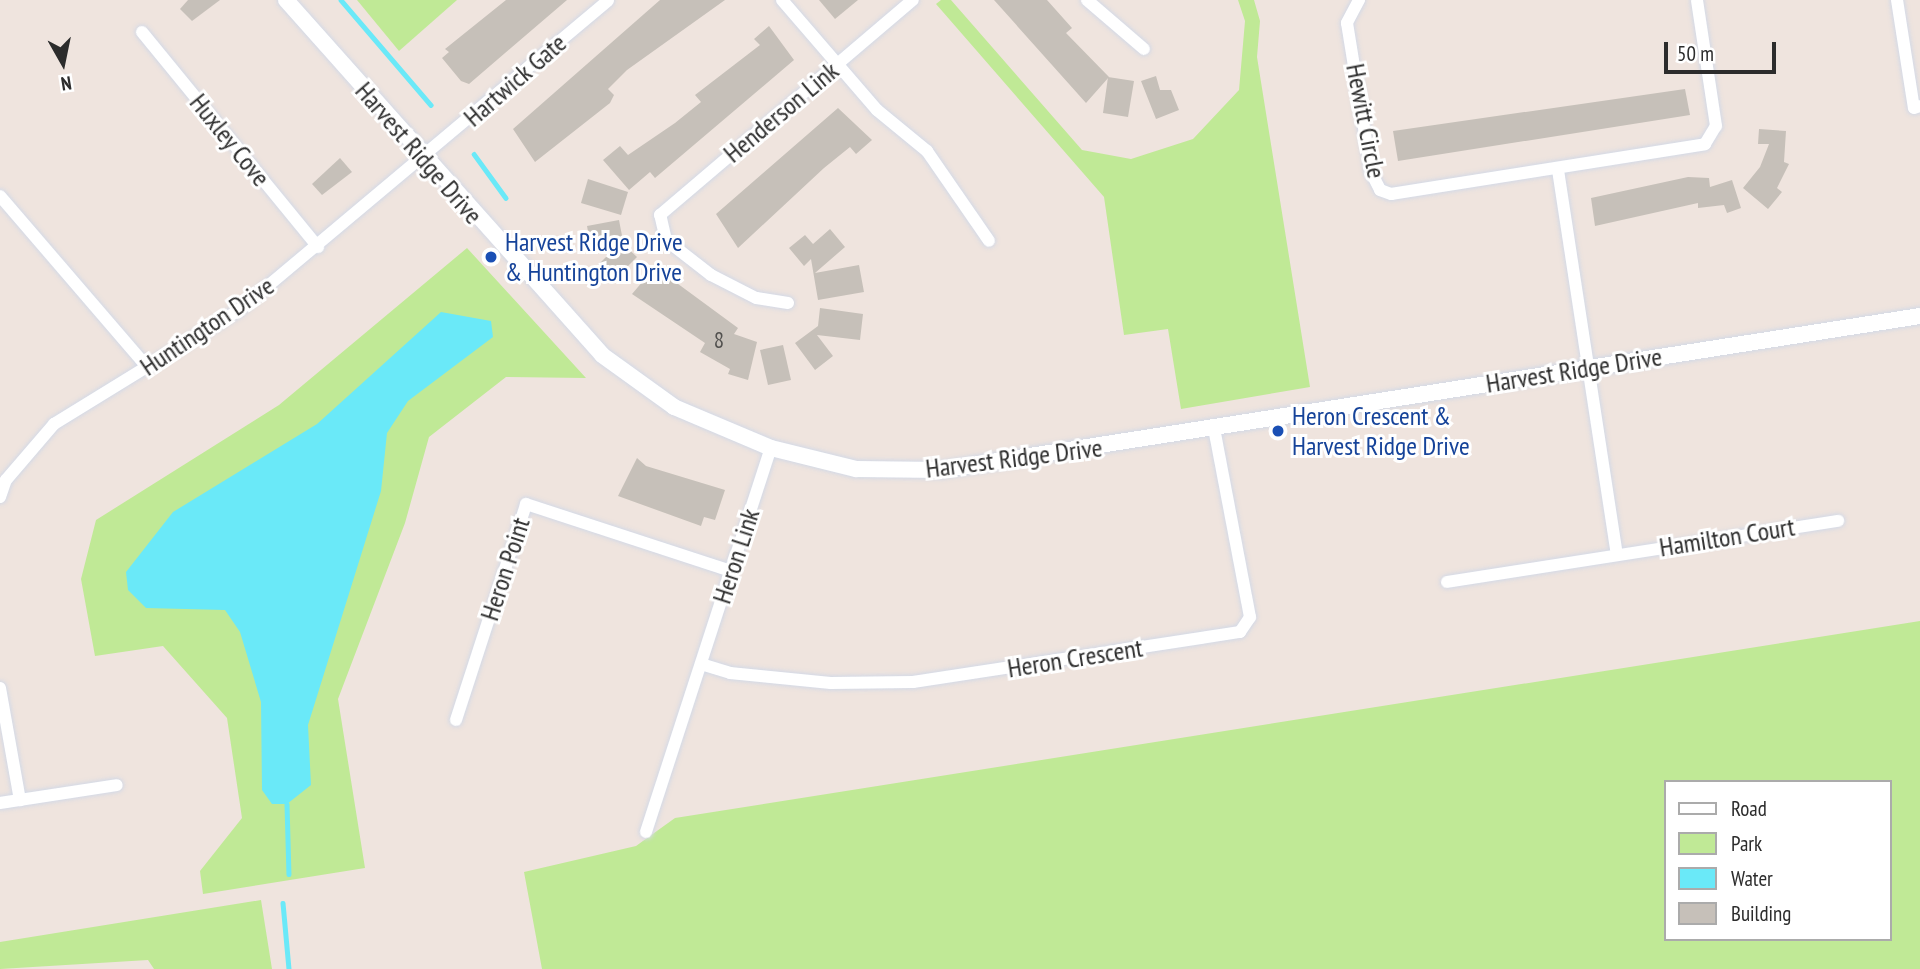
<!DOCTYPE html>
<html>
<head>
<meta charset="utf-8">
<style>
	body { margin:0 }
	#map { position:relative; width:1920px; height:969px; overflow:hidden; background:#efe4de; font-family:"PT Sans Narrow",sans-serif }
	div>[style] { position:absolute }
	.green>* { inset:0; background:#c0e996 }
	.water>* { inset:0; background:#6ae9f8 }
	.stream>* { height:4.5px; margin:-2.25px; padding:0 2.25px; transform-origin:2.25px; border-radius:2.25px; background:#6ae9f8 }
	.building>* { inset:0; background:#c6c0b9 }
	.roads { filter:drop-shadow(0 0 2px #d3d9e6) drop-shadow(0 0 2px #d3d9e6) }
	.minor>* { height:12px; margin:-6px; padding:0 6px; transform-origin:6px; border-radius:6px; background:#fff }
	.tertiary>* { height:16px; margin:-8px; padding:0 8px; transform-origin:8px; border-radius:8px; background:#fff }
	.dots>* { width:19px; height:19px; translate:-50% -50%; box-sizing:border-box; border:4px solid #fff; border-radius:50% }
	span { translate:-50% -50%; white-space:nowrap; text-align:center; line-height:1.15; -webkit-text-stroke:6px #fff; paint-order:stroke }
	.number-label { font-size:23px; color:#52514f }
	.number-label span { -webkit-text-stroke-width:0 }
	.street-label { font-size:26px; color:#2c2c2c }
	.transit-label { font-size:26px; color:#164399 }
	.left { translate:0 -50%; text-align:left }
	.legend { position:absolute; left:1664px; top:780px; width:228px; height:161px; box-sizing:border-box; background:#fff; border:2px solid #ababab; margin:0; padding:9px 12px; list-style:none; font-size:21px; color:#2c2c2c }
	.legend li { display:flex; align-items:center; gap:14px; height:35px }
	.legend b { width:35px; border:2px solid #ababab }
	.north { position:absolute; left:28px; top:28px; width:70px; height:70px; -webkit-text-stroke:5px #fff; paint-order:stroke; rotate:171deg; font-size:19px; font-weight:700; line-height:28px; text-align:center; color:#2c2c2c }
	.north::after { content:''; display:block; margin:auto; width:24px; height:32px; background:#2c2c2c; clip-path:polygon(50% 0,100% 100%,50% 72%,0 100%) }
	.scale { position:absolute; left:1664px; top:42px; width:112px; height:32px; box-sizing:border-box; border:4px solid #2c2c2c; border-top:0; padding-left:9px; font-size:21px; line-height:24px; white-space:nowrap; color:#2c2c2c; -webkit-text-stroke:5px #fff; paint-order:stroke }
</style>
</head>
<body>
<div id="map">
	<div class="green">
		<i style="clip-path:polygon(357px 0,457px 0,399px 51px)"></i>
		<i style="clip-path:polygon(941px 0,951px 0,1082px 150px,1131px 159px,1193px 139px,1239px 90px,1245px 21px,1238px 0,1254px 0,1260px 21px,1257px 57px,1310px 387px,1181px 409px,1168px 329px,1124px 335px,1104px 197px,936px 4px)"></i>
		<i style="clip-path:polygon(467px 248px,586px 378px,506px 377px,429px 437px,405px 523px,338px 699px,365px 868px,203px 894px,200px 871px,242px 818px,227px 718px,163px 646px,95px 656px,81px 579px,96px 520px,279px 405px)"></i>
		<i style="clip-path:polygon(evenodd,1920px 621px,1920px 969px,542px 969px,524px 872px,636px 846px,675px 818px,1920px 621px,1666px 782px,1890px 782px,1890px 939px,1666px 939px,1666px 782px)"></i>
		<i style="clip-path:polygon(261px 900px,272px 969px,154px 969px,148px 960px,0 969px,0 942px)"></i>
	</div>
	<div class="water">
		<i style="clip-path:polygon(441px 312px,491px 321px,493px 337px,408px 401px,387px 433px,381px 491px,308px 725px,311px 785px,287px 804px,272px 804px,262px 790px,261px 702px,240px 632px,225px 610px,146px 608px,128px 590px,126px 572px,173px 512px,317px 424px)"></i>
	</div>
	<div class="stream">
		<i style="left:341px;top:0;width:138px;rotate:49.4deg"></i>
		<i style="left:474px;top:154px;width:54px;rotate:54deg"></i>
		<i style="left:287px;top:804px;width:70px;rotate:88.4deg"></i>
		<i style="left:283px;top:903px;width:66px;rotate:84.8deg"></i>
	</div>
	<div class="building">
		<i style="clip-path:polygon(188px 0,220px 0,192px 21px,180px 9px)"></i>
		<i style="clip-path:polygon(506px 0,567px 0,469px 84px,461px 81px,442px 58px,449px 52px,445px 49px)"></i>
		<i style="clip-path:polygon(660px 0,725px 0,627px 70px,608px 89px,614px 95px,610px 103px,535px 162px,513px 129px)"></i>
		<i style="clip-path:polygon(819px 0,858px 0,835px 19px)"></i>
		<i style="clip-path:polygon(994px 0,1047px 0,1072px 28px,1066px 33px,1109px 77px,1086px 103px)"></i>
		<i style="clip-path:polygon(769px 26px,794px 60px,655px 178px,650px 172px,629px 190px,603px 160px,620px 146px,628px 155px,675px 123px,701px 102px,695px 95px,760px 45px,754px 39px)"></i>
		<i style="clip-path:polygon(1156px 76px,1160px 90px,1171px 90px,1179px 110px,1156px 119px,1141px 81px)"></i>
		<i style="clip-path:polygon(1108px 77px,1134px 81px,1128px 117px,1103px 113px)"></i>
		<i style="clip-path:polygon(1685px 89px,1690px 115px,1398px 161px,1393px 131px)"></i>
		<i style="clip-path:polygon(838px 108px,872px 140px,856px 154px,850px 147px,824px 168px,738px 248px,716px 214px)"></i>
		<i style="clip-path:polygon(1759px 129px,1786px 131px,1784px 162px,1789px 164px,1777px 188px,1782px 192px,1768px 209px,1743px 188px,1760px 167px,1769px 144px,1758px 144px)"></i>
		<i style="clip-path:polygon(340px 158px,352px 172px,322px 195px,312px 184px)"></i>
		<i style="clip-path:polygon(1688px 177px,1709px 178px,1710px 187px,1732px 180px,1741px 208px,1727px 213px,1724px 205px,1698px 208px,1698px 203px,1595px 226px,1591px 198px)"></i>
		<i style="clip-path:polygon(588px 179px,628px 192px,621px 215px,581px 203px)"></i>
		<i style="clip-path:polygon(619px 220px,623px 241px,591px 247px,587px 226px)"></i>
		<i style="clip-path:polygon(830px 229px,845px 247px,815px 273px,859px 265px,864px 292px,818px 300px,811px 259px,804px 266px,789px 248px,805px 235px,813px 244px)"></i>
		<i style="clip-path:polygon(621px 242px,637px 257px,614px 280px,598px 265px)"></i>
		<i style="clip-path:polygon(655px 267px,738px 328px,734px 334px,757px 342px,748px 380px,728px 374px,730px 369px,700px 352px,705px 343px,632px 294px)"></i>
		<i style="clip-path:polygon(820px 308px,863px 314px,860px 340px,817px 335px,833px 356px,815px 370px,795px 343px,818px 326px)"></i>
		<i style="clip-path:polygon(783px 345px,791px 380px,768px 385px,760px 350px)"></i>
		<i style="clip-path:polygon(637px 458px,646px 466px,725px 490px,715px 520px,704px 517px,701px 526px,618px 496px)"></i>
	</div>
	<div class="roads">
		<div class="minor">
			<i style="left:782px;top:0;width:145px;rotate:49.2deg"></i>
			<i style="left:877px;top:110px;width:65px;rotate:39.4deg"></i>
			<i style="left:927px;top:151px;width:109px;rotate:55.4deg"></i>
			<i style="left:1087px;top:0;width:75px;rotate:40.7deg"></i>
			<i style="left:1359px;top:0;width:26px;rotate:118deg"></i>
			<i style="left:1347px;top:23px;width:151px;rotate:80.8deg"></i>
			<i style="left:1371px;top:172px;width:20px;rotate:63deg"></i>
			<i style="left:1380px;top:190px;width:12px;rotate:20deg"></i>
			<i style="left:1391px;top:194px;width:318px;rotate:-9deg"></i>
			<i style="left:1705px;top:144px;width:21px;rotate:-59deg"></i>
			<i style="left:1716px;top:126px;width:127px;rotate:-98.6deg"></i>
			<i style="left:1897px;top:0;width:109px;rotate:81.1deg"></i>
			<i style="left:1914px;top:108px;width:6px;rotate:-18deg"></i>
			<i style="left:142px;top:32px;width:278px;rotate:50.7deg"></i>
			<i style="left:1558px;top:170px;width:389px;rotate:81.3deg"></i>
			<i style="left:0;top:196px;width:227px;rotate:49.3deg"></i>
			<i style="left:788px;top:303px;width:32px;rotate:-171deg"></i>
			<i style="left:756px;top:298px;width:51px;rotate:-152.9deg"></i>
			<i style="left:711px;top:275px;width:57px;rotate:-142.1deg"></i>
			<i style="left:666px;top:240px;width:26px;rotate:-103deg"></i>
			<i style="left:660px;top:215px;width:332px;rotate:-40.4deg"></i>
			<i style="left:0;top:497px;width:18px;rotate:-71deg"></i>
			<i style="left:6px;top:480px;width:74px;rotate:-49.4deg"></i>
			<i style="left:54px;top:424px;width:216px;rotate:-31.6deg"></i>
			<i style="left:238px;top:311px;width:483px;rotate:-40deg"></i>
			<i style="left:1447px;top:582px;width:396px;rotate:-8.9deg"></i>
			<i style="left:701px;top:664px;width:30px;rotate:17deg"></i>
			<i style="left:730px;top:673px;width:101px;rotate:5.7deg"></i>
			<i style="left:831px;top:683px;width:82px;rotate:-0.7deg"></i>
			<i style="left:913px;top:682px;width:331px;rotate:-8.7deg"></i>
			<i style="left:1240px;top:632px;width:18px;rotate:-56deg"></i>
			<i style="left:1250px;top:617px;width:191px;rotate:-100.8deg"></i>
			<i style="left:0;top:688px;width:114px;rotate:79.9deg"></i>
			<i style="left:456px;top:720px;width:227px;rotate:-72deg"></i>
			<i style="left:526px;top:504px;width:216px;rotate:18.1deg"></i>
			<i style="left:0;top:803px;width:118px;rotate:-8.7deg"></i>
			<i style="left:646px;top:832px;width:404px;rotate:-72deg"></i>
		</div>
		<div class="tertiary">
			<i style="left:286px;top:0;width:475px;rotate:48.3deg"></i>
			<i style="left:602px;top:355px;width:89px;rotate:35.8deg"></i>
			<i style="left:674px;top:407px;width:105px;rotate:22.9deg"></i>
			<i style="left:771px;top:448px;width:88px;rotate:13.9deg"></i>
			<i style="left:856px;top:469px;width:85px;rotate:0.7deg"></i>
			<i style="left:941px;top:470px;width:991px;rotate:-8.94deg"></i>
		</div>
	</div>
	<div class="dots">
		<i style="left:491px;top:257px;background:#1a4fb4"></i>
		<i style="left:1278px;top:431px;background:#1a4fb4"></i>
	</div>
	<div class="number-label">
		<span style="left:719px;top:340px">8</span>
	</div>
	<div class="street-label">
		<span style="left:515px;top:80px;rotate:-41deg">Hartwick Gate</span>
		<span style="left:781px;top:112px;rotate:-40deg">Henderson Link</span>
		<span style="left:1366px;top:121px;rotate:79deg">Hewitt Circle</span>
		<span style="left:230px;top:140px;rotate:51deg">Huxley Cove</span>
		<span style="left:419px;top:153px;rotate:49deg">Harvest Ridge Drive</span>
		<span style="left:207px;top:326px;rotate:-34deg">Huntington Drive</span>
		<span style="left:1574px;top:370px;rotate:-9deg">Harvest Ridge Drive</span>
		<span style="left:1014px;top:458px;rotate:-7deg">Harvest Ridge Drive</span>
		<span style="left:1727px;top:537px;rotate:-9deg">Hamilton Court</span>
		<span style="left:736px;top:556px;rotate:-72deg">Heron Link</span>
		<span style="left:505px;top:569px;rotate:-72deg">Heron Point</span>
		<span style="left:1075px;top:658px;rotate:-9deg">Heron Crescent</span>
	</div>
	<div class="transit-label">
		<span class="left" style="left:505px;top:257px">Harvest Ridge Drive<br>&amp; Huntington Drive</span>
		<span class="left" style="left:1292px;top:431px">Heron Crescent &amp;<br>Harvest Ridge Drive</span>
	</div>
	<ul class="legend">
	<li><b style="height:9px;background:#fff"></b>Road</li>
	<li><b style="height:19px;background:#c0e996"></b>Park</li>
	<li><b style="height:19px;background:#6ae9f8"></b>Water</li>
	<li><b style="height:19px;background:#c6c0b9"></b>Building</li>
	</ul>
	<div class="north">N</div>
	<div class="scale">50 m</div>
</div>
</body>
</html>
